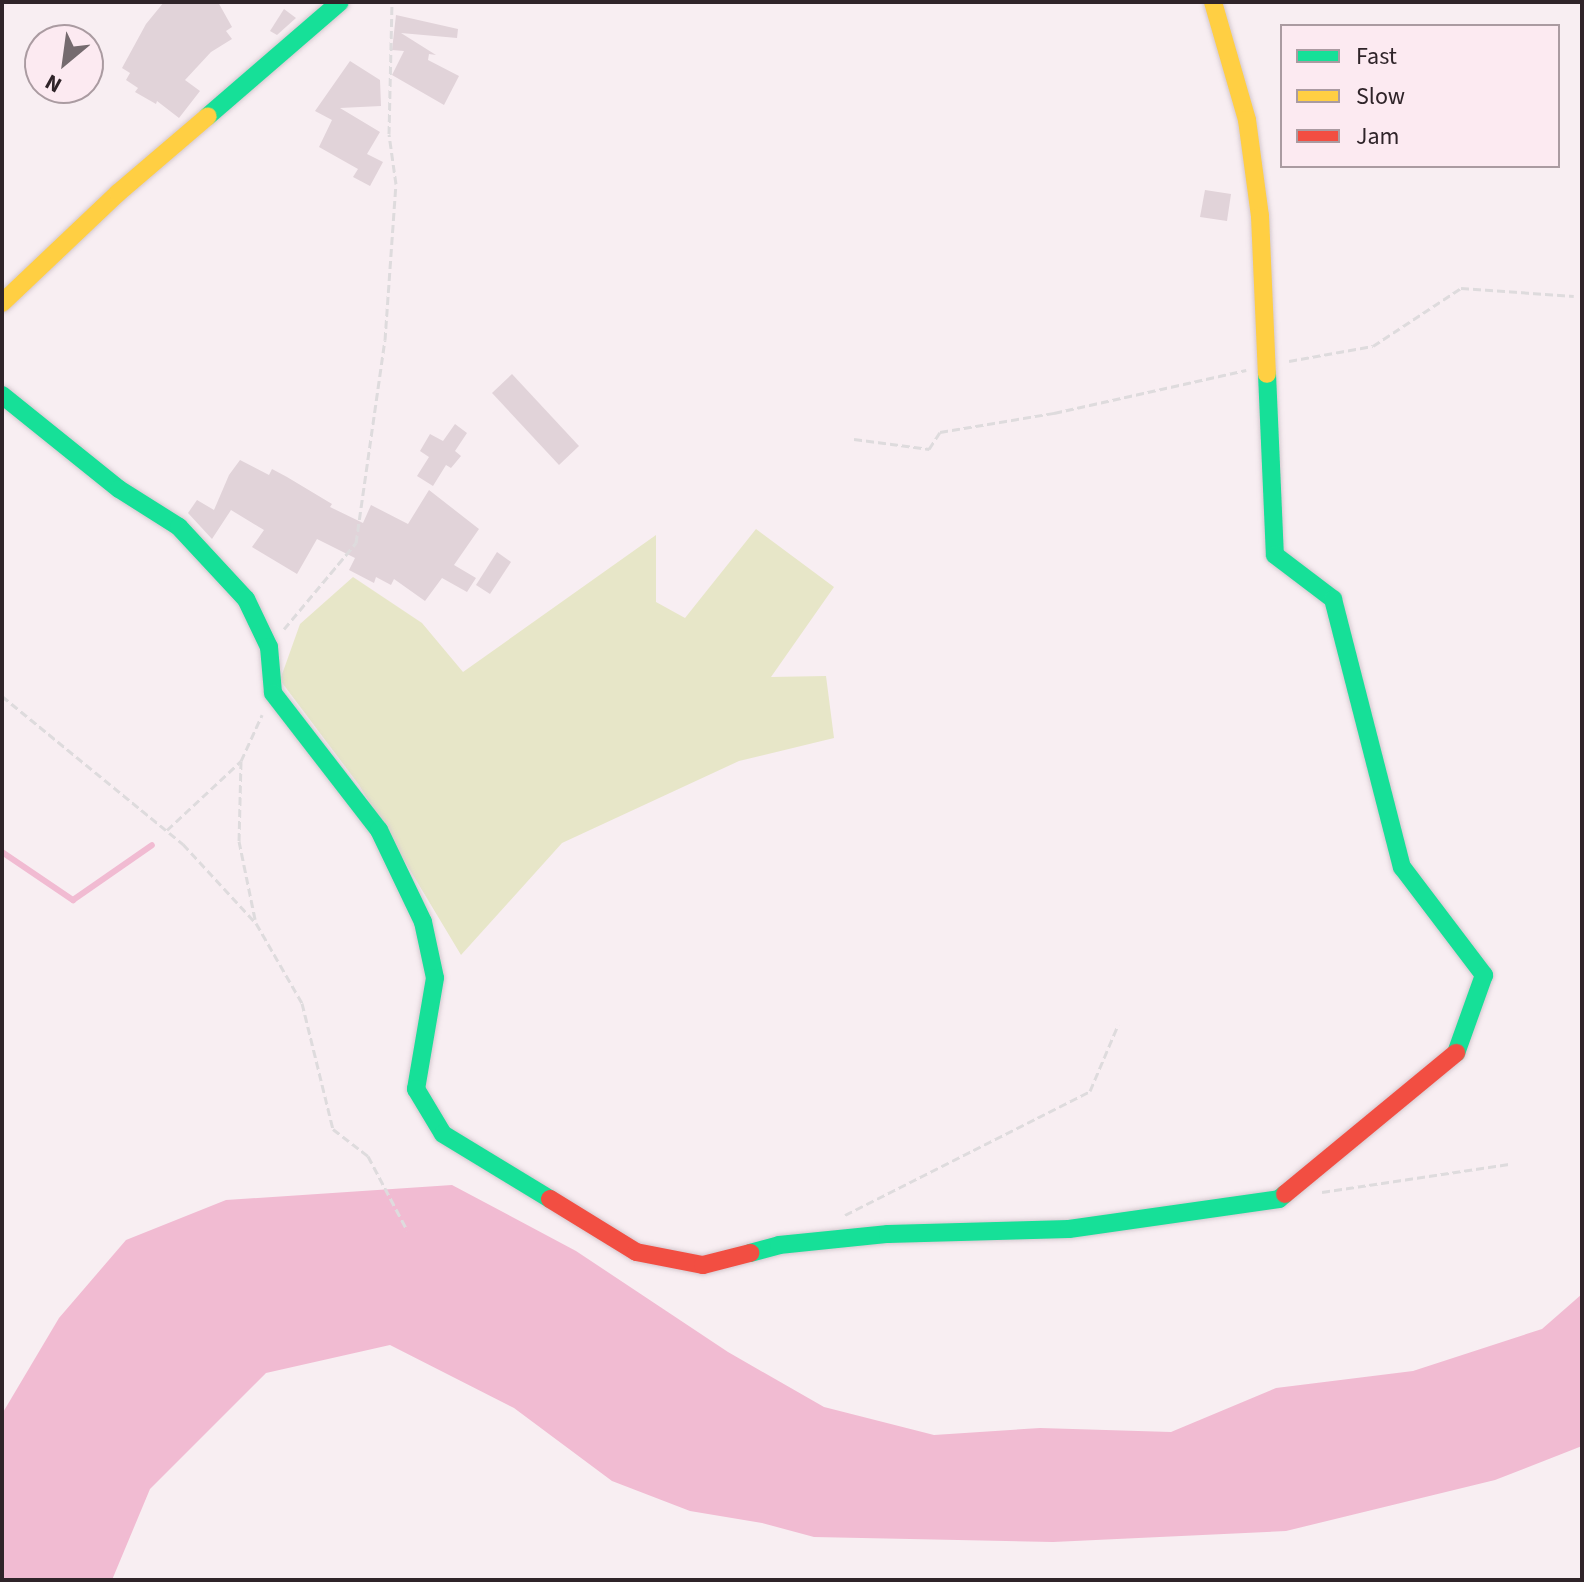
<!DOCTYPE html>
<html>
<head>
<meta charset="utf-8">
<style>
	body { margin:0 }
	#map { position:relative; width:1584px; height:1582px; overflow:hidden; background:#f8eef2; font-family:"Source Sans 3",sans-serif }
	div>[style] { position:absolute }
	.green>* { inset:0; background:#e7e6c8 }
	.water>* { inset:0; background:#f1bbd2 }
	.stream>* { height:6px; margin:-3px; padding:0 3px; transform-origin:3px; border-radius:3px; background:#f1bbd2 }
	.building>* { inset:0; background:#e1d3d9 }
	.path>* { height:3px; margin-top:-1.5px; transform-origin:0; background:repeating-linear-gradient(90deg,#dedbdd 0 8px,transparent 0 12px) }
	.roads { filter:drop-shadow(0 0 2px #d4c8ce) drop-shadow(0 0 2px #d4c8ce) }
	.fast>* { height:18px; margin:-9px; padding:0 9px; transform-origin:9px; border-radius:9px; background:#16e098 }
	.slow>* { height:18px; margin:-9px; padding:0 9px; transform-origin:9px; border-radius:9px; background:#ffcf43 }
	.jam>* { height:18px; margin:-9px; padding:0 9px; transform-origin:9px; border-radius:9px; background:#f24e42 }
	span { translate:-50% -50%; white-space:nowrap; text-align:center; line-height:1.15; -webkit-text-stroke:8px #fceaf1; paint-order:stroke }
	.frame { position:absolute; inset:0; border:4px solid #2f2429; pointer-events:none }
	.legend { position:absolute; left:1280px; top:24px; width:280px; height:144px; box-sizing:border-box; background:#fceaf1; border:2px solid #aa9ba1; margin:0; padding:10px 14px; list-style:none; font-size:24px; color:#2f2429 }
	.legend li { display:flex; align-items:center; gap:16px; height:40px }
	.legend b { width:40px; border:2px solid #aa9ba1 }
	.north { position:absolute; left:24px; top:24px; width:80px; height:80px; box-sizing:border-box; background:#fceaf1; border:2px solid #aa9ba1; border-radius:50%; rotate:209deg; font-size:22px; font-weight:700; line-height:32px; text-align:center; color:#2f2429 }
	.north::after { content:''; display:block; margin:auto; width:28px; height:36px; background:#756b6f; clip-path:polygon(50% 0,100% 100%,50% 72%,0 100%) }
</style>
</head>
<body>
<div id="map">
	<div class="green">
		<i style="clip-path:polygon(756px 529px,834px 587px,771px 677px,826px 676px,834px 738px,739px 761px,562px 843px,461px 955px,359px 785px,280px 680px,300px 624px,353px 577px,422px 623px,463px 672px,656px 535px,656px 602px,685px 618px)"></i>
	</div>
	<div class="water">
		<i style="clip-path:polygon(452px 1185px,576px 1251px,728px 1352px,824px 1407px,934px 1435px,1040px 1428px,1171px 1432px,1276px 1388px,1413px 1371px,1542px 1329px,1582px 1294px,1582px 1446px,1495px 1480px,1286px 1531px,1053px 1542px,814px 1537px,762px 1523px,690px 1511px,612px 1481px,514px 1408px,390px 1345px,266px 1373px,150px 1489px,112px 1580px,2px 1580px,2px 1414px,59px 1318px,126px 1240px,226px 1200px)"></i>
	</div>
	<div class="stream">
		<i style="left:2px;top:852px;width:86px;rotate:34.1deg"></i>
		<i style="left:73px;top:900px;width:96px;rotate:-34.8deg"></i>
	</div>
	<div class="building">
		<i style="clip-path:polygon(164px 2px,218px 2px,232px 27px,226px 31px,232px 39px,211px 52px,185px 80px,200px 91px,179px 118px,157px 101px,156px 104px,135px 92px,138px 88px,126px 80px,130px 73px,122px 68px,146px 24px)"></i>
		<i style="clip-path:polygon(284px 9px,296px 18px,277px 35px,270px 31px)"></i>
		<i style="clip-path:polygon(396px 15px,458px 29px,457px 38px,401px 33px,436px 55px,429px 54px,428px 60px,459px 76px,444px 105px,392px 75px,404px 51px,392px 50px)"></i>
		<i style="clip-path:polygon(350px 61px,380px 80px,381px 106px,340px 108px,380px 132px,367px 154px,383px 162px,370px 186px,353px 177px,358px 169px,319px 147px,332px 120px,315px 111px)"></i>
		<i style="clip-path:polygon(1205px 190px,1231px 194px,1227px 221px,1200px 217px)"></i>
		<i style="clip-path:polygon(512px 374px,579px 446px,559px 465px,492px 393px)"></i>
		<i style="clip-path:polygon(455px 424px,467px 433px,455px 451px,461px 456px,451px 468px,446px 465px,433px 486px,417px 476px,429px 457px,420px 451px,430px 434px,443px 441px)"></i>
		<i style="clip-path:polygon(240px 460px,269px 475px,272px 469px,287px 477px,332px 504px,330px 507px,363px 523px,371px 505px,408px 524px,429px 490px,479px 529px,454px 565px,476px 578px,467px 592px,442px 578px,425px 601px,394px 579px,391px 585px,376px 577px,374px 583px,349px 570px,355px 558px,317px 539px,297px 574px,252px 547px,264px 530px,231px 510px,212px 539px,188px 513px,197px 500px,214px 510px,229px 475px)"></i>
		<i style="clip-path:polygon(497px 552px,511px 562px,490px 594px,476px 585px)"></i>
	</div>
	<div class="path">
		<i style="left:1289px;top:361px;width:85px;rotate:-10.1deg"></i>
		<i style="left:1373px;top:346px;width:105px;rotate:-33.4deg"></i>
		<i style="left:1461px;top:288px;width:113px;rotate:4deg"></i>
		<i style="left:854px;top:439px;width:76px;rotate:7.6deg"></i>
		<i style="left:929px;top:449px;width:20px;rotate:-57deg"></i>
		<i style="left:940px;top:432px;width:116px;rotate:-9.5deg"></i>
		<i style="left:1054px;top:413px;width:197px;rotate:-12.6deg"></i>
		<i style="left:284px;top:629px;width:112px;rotate:-50.1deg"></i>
		<i style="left:356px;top:543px;width:205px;rotate:-81.9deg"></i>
		<i style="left:385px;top:340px;width:156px;rotate:-86deg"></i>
		<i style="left:396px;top:184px;width:50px;rotate:-98deg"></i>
		<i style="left:389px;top:134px;width:132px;rotate:-88.7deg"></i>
		<i style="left:2px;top:696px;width:234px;rotate:39.3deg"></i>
		<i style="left:183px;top:844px;width:108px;rotate:47.3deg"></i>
		<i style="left:256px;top:923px;width:92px;rotate:60.1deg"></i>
		<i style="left:302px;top:1003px;width:130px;rotate:76.2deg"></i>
		<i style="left:333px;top:1129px;width:44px;rotate:37.6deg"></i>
		<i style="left:368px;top:1156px;width:84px;rotate:62.2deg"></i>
		<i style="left:241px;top:761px;width:80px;rotate:91.4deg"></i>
		<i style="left:239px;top:841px;width:80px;rotate:78.4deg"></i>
		<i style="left:167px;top:830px;width:101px;rotate:-43deg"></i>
		<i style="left:241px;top:761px;width:51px;rotate:-65.5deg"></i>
		<i style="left:1322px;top:1192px;width:189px;rotate:-8.5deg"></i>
		<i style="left:845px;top:1215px;width:275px;rotate:-26.8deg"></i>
		<i style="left:1090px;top:1091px;width:72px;rotate:-67deg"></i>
	</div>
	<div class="roads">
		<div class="fast">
			<i style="left:208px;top:116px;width:174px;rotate:-40.8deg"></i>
			<i style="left:1267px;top:374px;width:181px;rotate:87.5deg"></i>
			<i style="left:1275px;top:555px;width:73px;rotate:37.2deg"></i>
			<i style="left:1333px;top:599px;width:277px;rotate:75.6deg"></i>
			<i style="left:1402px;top:867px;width:136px;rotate:52.8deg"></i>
			<i style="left:1484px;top:975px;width:83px;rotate:109.7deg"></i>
			<i style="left:2px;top:395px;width:150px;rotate:38.8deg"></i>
			<i style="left:119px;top:489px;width:71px;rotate:32.3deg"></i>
			<i style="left:179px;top:527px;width:98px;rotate:47.1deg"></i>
			<i style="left:246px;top:599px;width:53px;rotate:64.4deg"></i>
			<i style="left:269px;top:647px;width:46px;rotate:85deg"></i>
			<i style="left:273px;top:693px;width:173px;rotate:52.3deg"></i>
			<i style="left:379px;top:830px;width:102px;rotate:64.4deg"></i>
			<i style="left:423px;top:922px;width:57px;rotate:77.9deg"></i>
			<i style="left:435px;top:978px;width:113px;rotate:99.7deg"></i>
			<i style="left:416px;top:1089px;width:52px;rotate:59deg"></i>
			<i style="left:443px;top:1134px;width:125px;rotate:31.3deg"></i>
			<i style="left:750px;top:1253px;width:30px;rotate:-15deg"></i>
			<i style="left:779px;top:1245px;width:110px;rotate:-5.8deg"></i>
			<i style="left:888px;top:1234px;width:181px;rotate:-1.6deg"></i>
			<i style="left:1069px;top:1229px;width:212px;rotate:-8.1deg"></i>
			<i style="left:1279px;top:1199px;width:8px;rotate:-40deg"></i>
		</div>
		<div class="slow">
			<i style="left:1213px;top:2px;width:123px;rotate:73.9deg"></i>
			<i style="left:1247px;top:120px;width:97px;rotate:82.3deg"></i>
			<i style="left:1260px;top:216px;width:158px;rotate:87.5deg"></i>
			<i style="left:2px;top:303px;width:160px;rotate:-43.5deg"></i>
			<i style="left:118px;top:193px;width:118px;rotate:-40.5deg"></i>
		</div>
		<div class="jam">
			<i style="left:1285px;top:1194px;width:222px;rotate:-39.5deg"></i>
			<i style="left:550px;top:1199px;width:101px;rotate:31.6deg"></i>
			<i style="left:636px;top:1252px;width:68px;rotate:11deg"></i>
			<i style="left:703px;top:1265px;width:49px;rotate:-14.3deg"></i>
		</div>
	</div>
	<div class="frame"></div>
	<ul class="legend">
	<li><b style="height:10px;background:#16e098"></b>Fast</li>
	<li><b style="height:10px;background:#ffcf43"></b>Slow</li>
	<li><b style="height:10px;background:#f24e42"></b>Jam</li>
	</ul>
	<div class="north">N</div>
</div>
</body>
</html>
